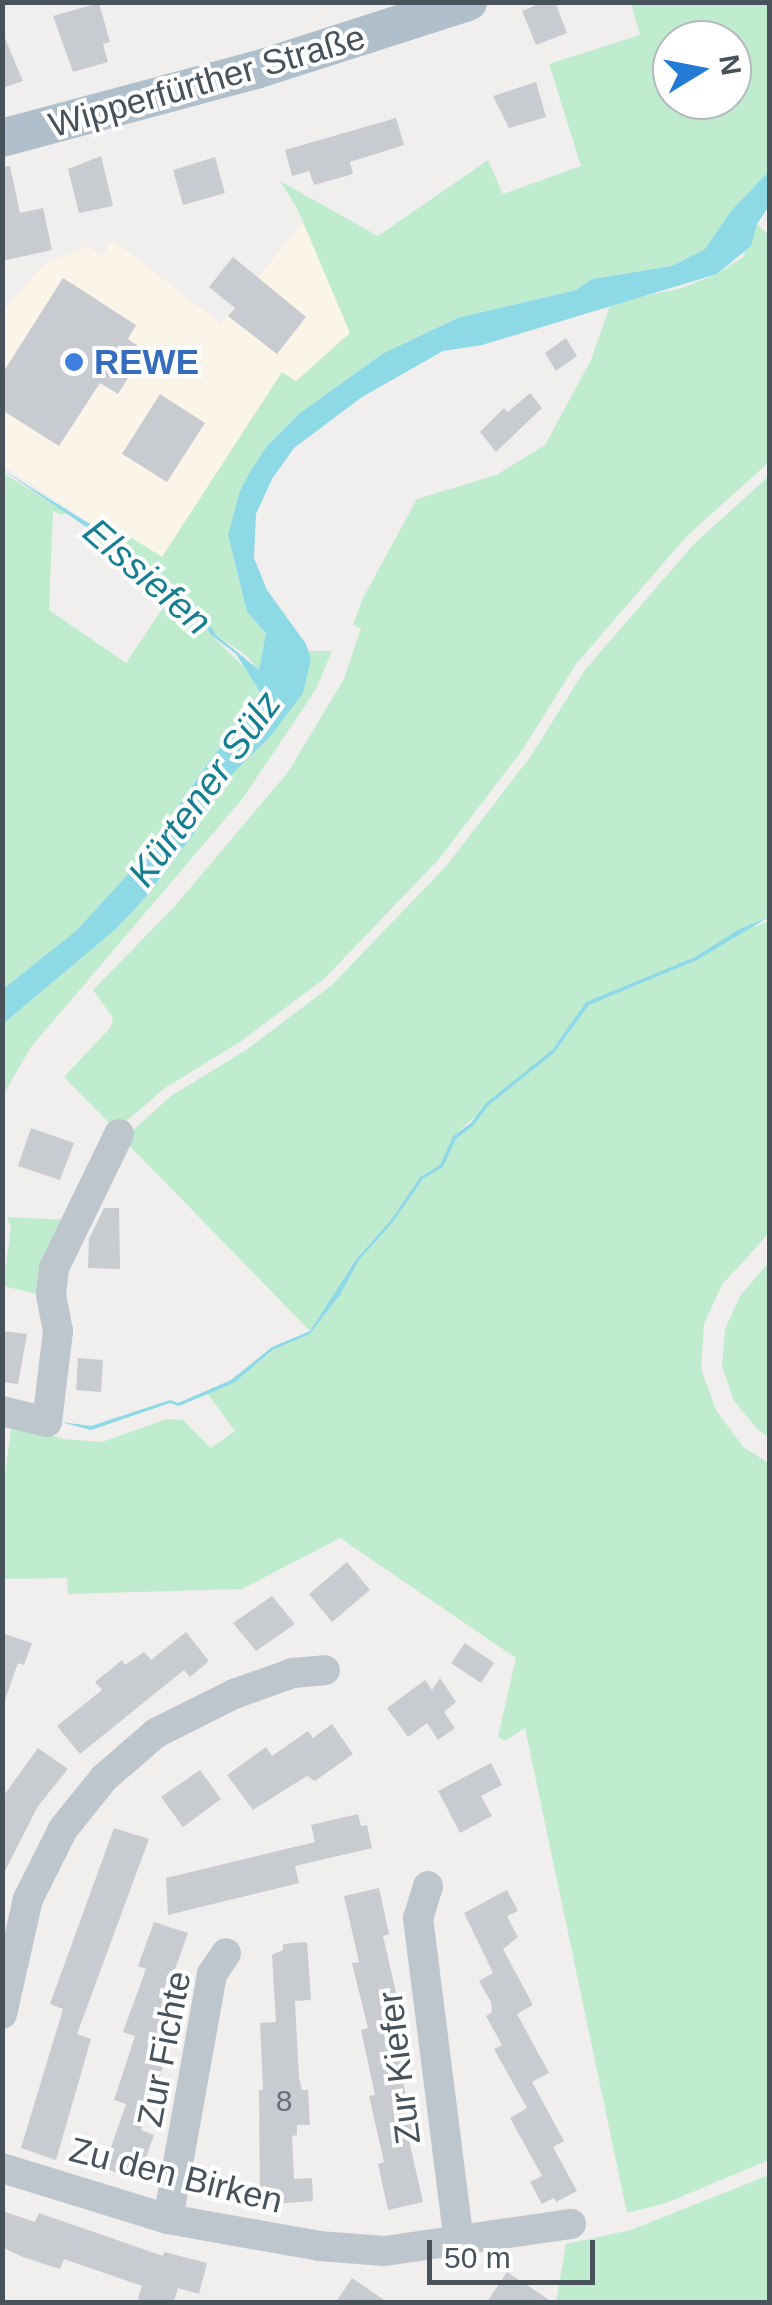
<!DOCTYPE html>
<html>
<head>
<meta charset="utf-8">
<style>
	body { margin:0 }
	#map { position:relative; width:772px; height:2305px; overflow:hidden; background:#f1eeee; font-family:Helvetica,sans-serif }
	div>[style] { position:absolute }
	.commercial>* { inset:0; background:#fbf4e8 }
	.green>* { inset:0; background:#bfecce }
	.water>* { inset:0; background:#8ed9e6 }
	.building>* { inset:0; background:#c8cbd0 }
	.minor>* { height:30px; margin:-15px; padding:0 15px; transform-origin:15px; border-radius:15px; background:#bdc6cc }
	.major>* { height:38px; margin:-19px; padding:0 19px; transform-origin:19px; border-radius:19px; background:#afbfcb }
	.dots>* { width:28px; height:28px; translate:-50% -50%; box-sizing:border-box; border:5px solid #fff; border-radius:50% }
	span { translate:-50% -50%; white-space:nowrap; text-align:center; line-height:1.15; -webkit-text-stroke:8px #fff; paint-order:stroke }
	.number-label { font-size:30px; color:#677078 }
	.number-label span { -webkit-text-stroke-width:0 }
	.street-label { font-size:35px; color:#47525a }
	.shop-label { font-size:35px; color:#366cbe; font-weight:700 }
	.left { translate:0 -50%; text-align:left }
	.water-label { font-size:38px; color:#157f92; font-style:italic }
	.frame { position:absolute; inset:0; border:5px solid #47525a; pointer-events:none }
	.north { position:absolute; left:652px; top:20px; width:100px; height:100px; box-sizing:border-box; background:#fff; border:2px solid #b5babd; border-radius:50%; rotate:80deg; font-size:28px; font-weight:700; line-height:40px; text-align:center; color:#47525a }
	.north::after { content:''; display:block; margin:auto; width:35px; height:45px; background:#247bd5; clip-path:polygon(50% 0,100% 100%,50% 72%,0 100%) }
	.scale { position:absolute; left:427px; top:2240px; width:168px; height:45px; box-sizing:border-box; border:5px solid #47525a; border-top:0; padding-left:12px; font-size:30px; line-height:35px; white-space:nowrap; color:#47525a; -webkit-text-stroke:8px #fff; paint-order:stroke }
</style>
</head>
<body>
<div id="map">
	<div class="commercial">
		<i style="clip-path:polygon(303px 222px,350px 333px,295px 382px,282px 372px,162px 557px,105px 521px,99px 521px,96px 527px,3px 465px,3px 311px,43px 265px,88px 246px,102px 256px,113px 240px,221px 324px)"></i>
	</div>
	<div class="green">
		<i style="clip-path:polygon(evenodd,631px 3px,769px 3px,769px 171px,732px 210px,705px 249px,672px 266px,592px 279px,576px 290px,456px 318px,382px 354px,300px 413px,267px 446px,228px 535px,247px 612px,266px 633px,259px 671px,248px 657px,215px 634px,170px 585px,152px 577px,96px 527px,99px 521px,105px 521px,162px 557px,282px 372px,296px 381px,350px 333px,297px 208px,280px 181px,378px 236px,488px 160px,503px 194px,581px 166px,549px 64px,640px 35px,631px 3px,672px 40px,732px 40px,732px 100px,672px 100px,672px 40px)"></i>
		<i style="clip-path:polygon(757px 224px,769px 235px,769px 462px,686px 537px,576px 664px,523px 749px,439px 859px,325px 978px,240px 1042px,165px 1088px,116px 1130px,64px 1077px,110px 1028px,113px 1018px,93px 990px,174px 907px,288px 772px,344px 679px,361px 628px,353px 625px,363px 598px,417px 499px,496px 475px,545px 445px,591px 360px,611px 303px,682px 288px,717px 274px,743px 257px)"></i>
		<i style="clip-path:polygon(3px 473px,66px 512px,62px 515px,53px 511px,49px 610px,126px 663px,167px 602px,113px 556px,93px 536px,94px 532px,115px 553px,168px 590px,192px 618px,204px 620px,210px 634px,253px 676px,261px 693px,258px 708px,213px 756px,140px 861px,77px 930px,3px 989px)"></i>
		<i style="clip-path:polygon(769px 476px,769px 917px,739px 929px,695px 957px,586px 1002px,552px 1050px,453px 1136px,440px 1165px,420px 1177px,391px 1220px,356px 1258px,310px 1331px,123px 1139px,171px 1096px,246px 1050px,331px 986px,447px 865px,531px 756px,584px 671px,694px 544px)"></i>
		<i style="clip-path:polygon(308px 651px,332px 651px,316px 689px,243px 798px,31px 1047px,3px 1095px,3px 1024px,117px 928px,145px 898px,193px 835px,210px 796px,269px 738px,311px 659px)"></i>
		<i style="clip-path:polygon(769px 921px,769px 1233px,722px 1285px,704px 1324px,701px 1369px,716px 1410px,743px 1447px,769px 1463px,769px 2160px,666px 2203px,627px 2213px,525px 1728px,505px 1741px,498px 1737px,516px 1658px,340px 1538px,242px 1589px,68px 1594px,67px 1578px,3px 1579px,2px 1495px,12px 1422px,63px 1439px,102px 1442px,167px 1419px,183px 1420px,211px 1448px,235px 1431px,207px 1393px,234px 1383px,274px 1350px,310px 1334px,340px 1295px,358px 1260px,393px 1222px,423px 1179px,443px 1167px,456px 1139px,474px 1125px,489px 1105px,554px 1053px,589px 1005px,697px 960px,740px 932px)"></i>
		<i style="clip-path:polygon(7px 1217px,70px 1220px,46px 1296px,3px 1286px,11px 1227px)"></i>
		<i style="clip-path:polygon(769px 1262px,769px 1261px,769px 1437px,758px 1430px,734px 1401px,722px 1366px,725px 1329px,740px 1296px)"></i>
		<i style="clip-path:polygon(769px 2175px,769px 2302px,556px 2302px,566px 2244px,631px 2230px)"></i>
	</div>
	<div class="water">
		<i style="clip-path:polygon(769px 171px,769px 206px,757px 224px,751px 246px,717px 274px,482px 345px,443px 351px,362px 397px,294px 448px,272px 479px,256px 514px,254px 558px,267px 590px,306px 644px,311px 659px,303px 693px,269px 738px,210px 796px,193px 835px,145px 898px,117px 928px,3px 1024px,3px 989px,77px 930px,140px 861px,213px 756px,258px 708px,261px 693px,236px 654px,210px 634px,203px 620px,192px 618px,168px 590px,155px 586px,98px 535px,3px 470px,101px 531px,118px 550px,206px 617px,215px 634px,259px 670px,266px 633px,247px 612px,228px 535px,240px 491px,250px 472px,267px 446px,300px 413px,382px 354px,457px 318px,576px 290px,592px 279px,672px 266px,705px 249px,732px 210px)"></i>
		<i style="clip-path:polygon(769px 917px,697px 960px,589px 1005px,554px 1053px,489px 1105px,474px 1125px,456px 1139px,443px 1167px,423px 1179px,393px 1222px,359px 1260px,340px 1295px,310px 1334px,273px 1350px,234px 1383px,179px 1406px,170px 1403px,91px 1430px,61px 1422px,91px 1426px,170px 1400px,178px 1403px,231px 1380px,272px 1347px,310px 1331px,356px 1259px,391px 1220px,420px 1177px,440px 1165px,453px 1136px,471px 1123px,486px 1103px,552px 1050px,586px 1002px,695px 957px,739px 929px)"></i>
	</div>
	<div class="building">
		<i style="clip-path:polygon(543px 2px,555px 2px,567px 33px,536px 45px,522px 11px)"></i>
		<i style="clip-path:polygon(99px 3px,110px 42px,103px 44px,108px 62px,73px 72px,53px 16px)"></i>
		<i style="clip-path:polygon(2px 31px,23px 81px,2px 88px)"></i>
		<i style="clip-path:polygon(536px 82px,546px 117px,509px 128px,493px 96px)"></i>
		<i style="clip-path:polygon(396px 118px,404px 145px,350px 162px,353px 174px,314px 185px,309px 171px,292px 176px,285px 150px)"></i>
		<i style="clip-path:polygon(101px 156px,113px 206px,79px 213px,68px 169px)"></i>
		<i style="clip-path:polygon(215px 157px,225px 193px,183px 205px,173px 170px)"></i>
		<i style="clip-path:polygon(10px 166px,20px 213px,43px 208px,52px 250px,2px 261px,2px 167px)"></i>
		<i style="clip-path:polygon(233px 257px,306px 317px,277px 354px,228px 316px,235px 308px,209px 287px)"></i>
		<i style="clip-path:polygon(63px 278px,136px 325px,128px 339px,145px 351px,118px 394px,100px 383px,59px 446px,2px 410px,2px 374px)"></i>
		<i style="clip-path:polygon(566px 338px,577px 356px,556px 371px,545px 353px)"></i>
		<i style="clip-path:polygon(530px 393px,542px 408px,496px 452px,480px 432px,504px 408px,508px 412px)"></i>
		<i style="clip-path:polygon(160px 394px,205px 423px,167px 482px,122px 454px)"></i>
		<i style="clip-path:polygon(31px 1128px,74px 1143px,60px 1180px,18px 1166px)"></i>
		<i style="clip-path:polygon(104px 1208px,119px 1208px,120px 1269px,88px 1268px,89px 1239px)"></i>
		<i style="clip-path:polygon(2px 1331px,27px 1334px,18px 1384px,2px 1382px)"></i>
		<i style="clip-path:polygon(78px 1358px,103px 1360px,101px 1392px,76px 1390px)"></i>
		<i style="clip-path:polygon(347px 1562px,370px 1590px,332px 1622px,309px 1594px)"></i>
		<i style="clip-path:polygon(272px 1596px,295px 1624px,256px 1651px,233px 1623px)"></i>
		<i style="clip-path:polygon(186px 1632px,209px 1661px,190px 1677px,184px 1670px,80px 1754px,57px 1726px,102px 1690px,95px 1682px,122px 1660px,125px 1665px,144px 1652px,151px 1660px)"></i>
		<i style="clip-path:polygon(2px 1633px,32px 1643px,24px 1665px,18px 1663px,5px 1700px)"></i>
		<i style="clip-path:polygon(465px 1643px,494px 1663px,481px 1683px,451px 1663px)"></i>
		<i style="clip-path:polygon(440px 1678px,456px 1702px,444px 1712px,455px 1728px,438px 1740px,427px 1723px,408px 1737px,387px 1708px,425px 1680px,432px 1690px)"></i>
		<i style="clip-path:polygon(332px 1724px,353px 1754px,315px 1781px,307px 1776px,253px 1810px,227px 1775px,266px 1747px,272px 1756px,308px 1731px,313px 1738px)"></i>
		<i style="clip-path:polygon(38px 1748px,68px 1769px,38px 1806px,2px 1877px,2px 1798px)"></i>
		<i style="clip-path:polygon(491px 1763px,502px 1785px,481px 1796px,492px 1816px,460px 1833px,438px 1791px)"></i>
		<i style="clip-path:polygon(200px 1770px,221px 1799px,183px 1827px,161px 1797px)"></i>
		<i style="clip-path:polygon(358px 1814px,361px 1826px,367px 1825px,372px 1848px,295px 1866px,299px 1883px,168px 1915px,166px 1878px,315px 1842px,311px 1825px)"></i>
		<i style="clip-path:polygon(114px 1828px,149px 1839px,77px 2034px,91px 2039px,56px 2160px,21px 2148px,63px 2009px,50px 2004px)"></i>
		<i style="clip-path:polygon(379px 1888px,389px 1934px,383px 1936px,398px 2001px,392px 2002px,407px 2068px,400px 2069px,415px 2135px,408px 2136px,423px 2202px,388px 2210px,378px 2164px,384px 2162px,369px 2096px,375px 2095px,361px 2030px,368px 2028px,352px 1963px,359px 1962px,344px 1896px)"></i>
		<i style="clip-path:polygon(507px 1890px,518px 1911px,507px 1916px,518px 1937px,503px 1949px,533px 2005px,517px 2014px,549px 2073px,532px 2082px,564px 2141px,553px 2147px,577px 2191px,556px 2202px,554px 2198px,542px 2204px,530px 2182px,542px 2176px,510px 2118px,527px 2108px,494px 2049px,502px 2045px,486px 2016px,492px 2012px,491px 2002px,479px 1981px,493px 1973px,464px 1913px)"></i>
		<i style="clip-path:polygon(154px 1922px,188px 1933px,165px 1997px,173px 1999px,151px 2063px,163px 2067px,141px 2130px,154px 2135px,138px 2180px,104px 2168px,126px 2104px,114px 2100px,135px 2036px,123px 2032px,146px 1969px,138px 1966px)"></i>
		<i style="clip-path:polygon(307px 1942px,311px 2000px,295px 2001px,299px 2078px,302px 2090px,308px 2090px,310px 2125px,297px 2125px,297px 2135px,292px 2136px,294px 2179px,312px 2178px,313px 2201px,260px 2205px,259px 2090px,263px 2090px,260px 2023px,276px 2022px,272px 1955px,283px 1950px,283px 1944px)"></i>
		<i style="clip-path:polygon(2px 2211px,35px 2222px,39px 2213px,163px 2256px,164px 2252px,207px 2263px,199px 2294px,178px 2288px,174px 2302px,137px 2302px,142px 2286px,64px 2259px,60px 2269px,23px 2257px,2px 2247px)"></i>
		<i style="clip-path:polygon(507px 2272px,527px 2285px,552px 2302px,487px 2302px)"></i>
		<i style="clip-path:polygon(352px 2278px,387px 2302px,336px 2302px)"></i>
	</div>
	<div class="minor">
		<i style="left:2px;top:1411px;width:46px;rotate:13.7deg"></i>
		<i style="left:47px;top:1422px;width:92px;rotate:-83.1deg"></i>
		<i style="left:58px;top:1331px;width:38px;rotate:-101deg"></i>
		<i style="left:51px;top:1294px;width:26px;rotate:-83deg"></i>
		<i style="left:54px;top:1268px;width:149px;rotate:-64.1deg"></i>
		<i style="left:428px;top:1886px;width:34px;rotate:107deg"></i>
		<i style="left:418px;top:1918px;width:327px;rotate:82.8deg"></i>
		<i style="left:2px;top:2014px;width:118px;rotate:-77.3deg"></i>
		<i style="left:28px;top:1899px;width:78px;rotate:-63.4deg"></i>
		<i style="left:63px;top:1829px;width:65px;rotate:-51.2deg"></i>
		<i style="left:104px;top:1778px;width:69px;rotate:-40.9deg"></i>
		<i style="left:156px;top:1733px;width:87px;rotate:-26.6deg"></i>
		<i style="left:234px;top:1694px;width:63px;rotate:-19.6deg"></i>
		<i style="left:293px;top:1673px;width:32px;rotate:-5deg"></i>
		<i style="left:2px;top:2168px;width:174px;rotate:17.1deg"></i>
		<i style="left:168px;top:2219px;width:153px;rotate:10.1deg"></i>
		<i style="left:319px;top:2246px;width:66px;rotate:4.3deg"></i>
		<i style="left:385px;top:2251px;width:188px;rotate:-8.3deg"></i>
		<i style="left:168px;top:2219px;width:249px;rotate:-79.8deg"></i>
		<i style="left:212px;top:1974px;width:25px;rotate:-56deg"></i>
	</div>
	<div class="major">
		<i style="left:2px;top:138px;width:263px;rotate:-15deg"></i>
		<i style="left:256px;top:70px;width:223px;rotate:-17.8deg"></i>
	</div>
	<div class="dots">
		<i style="left:74px;top:362px;background:#3f7fe0"></i>
	</div>
	<div class="number-label">
		<span style="left:284px;top:2101px">8</span>
	</div>
	<div class="street-label">
		<span style="left:207px;top:81px;rotate:-16deg">Wipperfürther Straße</span>
		<span style="left:164px;top:2049px;rotate:-79deg">Zur Fichte</span>
		<span style="left:399px;top:2068px;rotate:-97deg">Zur Kiefer</span>
		<span style="left:176px;top:2175px;rotate:14deg">Zu den Birken</span>
	</div>
	<div class="shop-label">
		<span class="left" style="left:94px;top:362px">REWE</span>
	</div>
	<div class="water-label">
		<span style="left:147px;top:577px;rotate:41deg">Elssiefen</span>
		<span style="left:205px;top:789px;rotate:-54deg">Kürtener Sülz</span>
	</div>
	<div class="frame"></div>
	<div class="north">N</div>
	<div class="scale">50 m</div>
</div>
</body>
</html>
